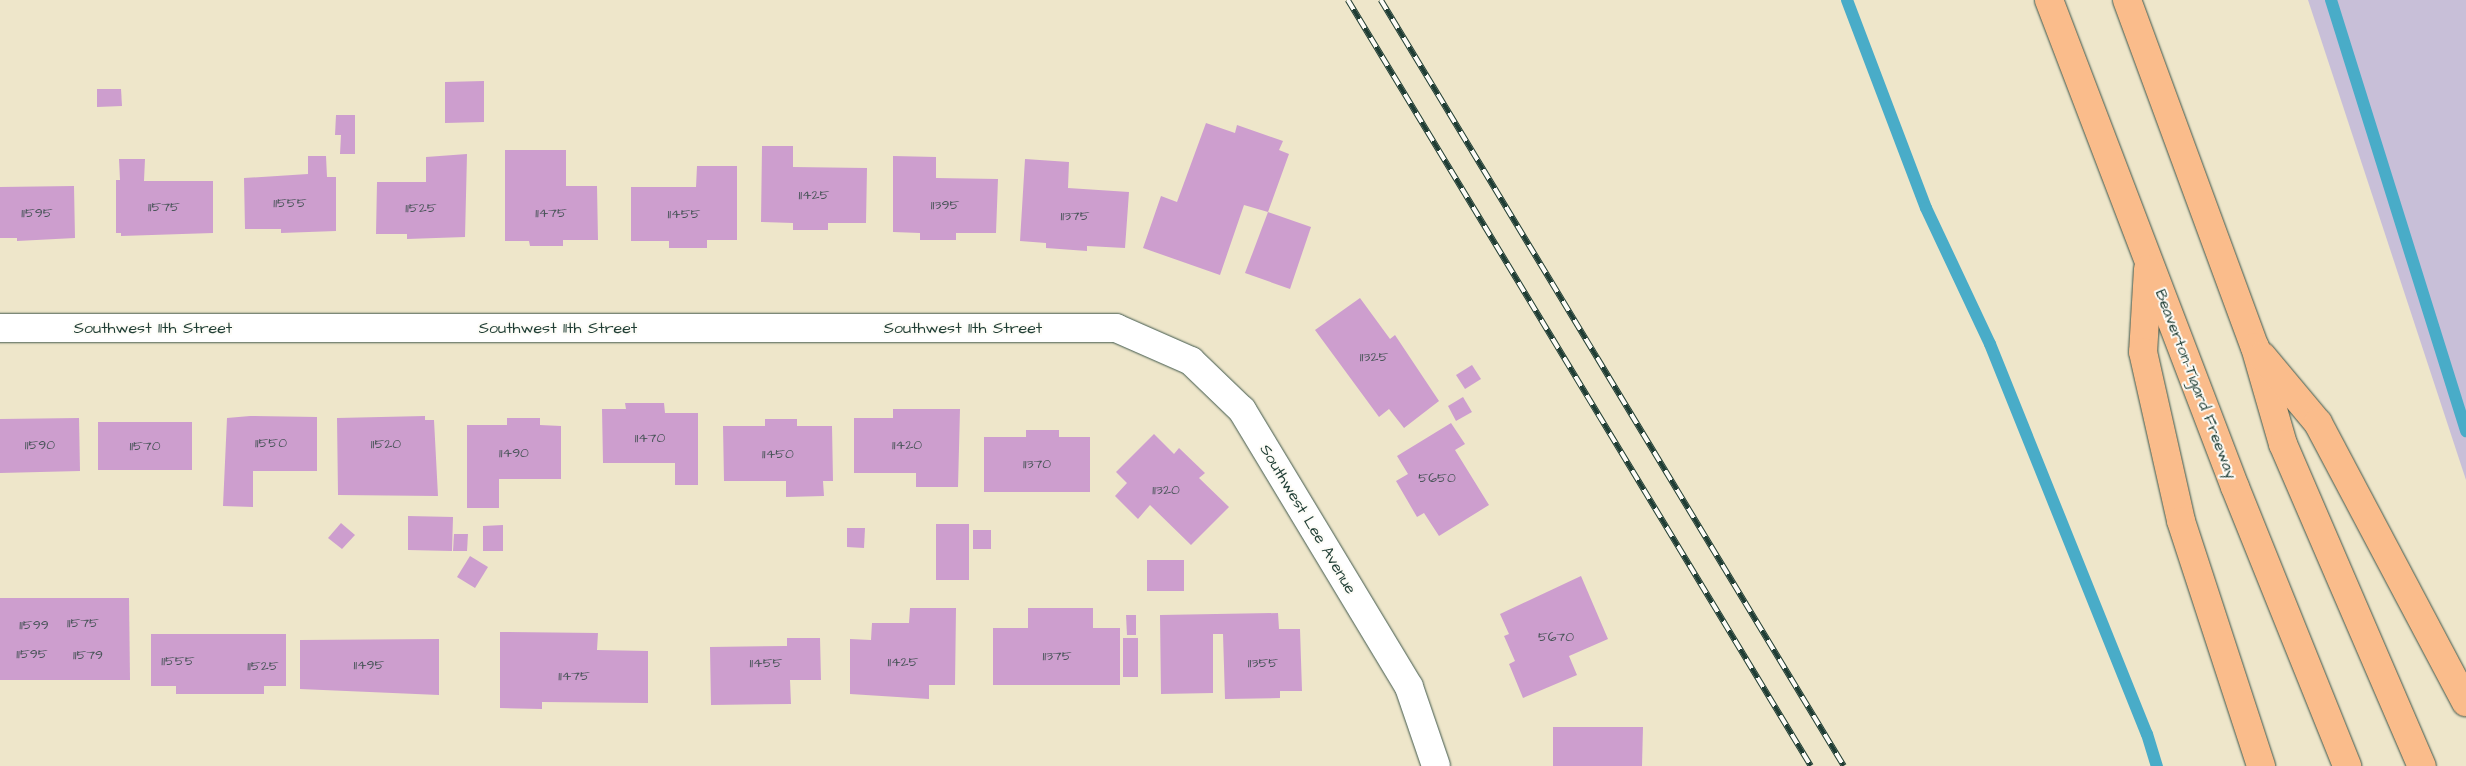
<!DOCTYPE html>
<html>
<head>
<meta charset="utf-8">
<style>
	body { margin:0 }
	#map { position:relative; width:2466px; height:766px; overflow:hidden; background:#eee6ca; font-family:"Architects Daughter",sans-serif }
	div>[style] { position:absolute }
	.industrial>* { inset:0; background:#c8bfd8 }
	.stream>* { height:12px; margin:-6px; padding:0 6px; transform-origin:6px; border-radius:6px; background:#49acc8 }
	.building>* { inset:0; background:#cd9ece }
	.roads { filter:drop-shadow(0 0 1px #3e564a) drop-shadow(0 0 1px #3e564a) }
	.minor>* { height:28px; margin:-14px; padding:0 14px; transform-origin:14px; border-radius:14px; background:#fff }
	.highway>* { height:28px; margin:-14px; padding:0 14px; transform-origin:14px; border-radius:14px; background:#fabc8b }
	.rail>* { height:5.5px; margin-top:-2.75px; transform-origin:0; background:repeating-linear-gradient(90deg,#fdfcf7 0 11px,#1f3d34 0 22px); box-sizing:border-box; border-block:1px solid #1f3d34 }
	span { translate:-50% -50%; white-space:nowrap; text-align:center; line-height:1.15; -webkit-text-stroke:4px #fdfcf7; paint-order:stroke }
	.number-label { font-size:14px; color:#4a555a }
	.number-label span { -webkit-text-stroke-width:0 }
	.street-label { font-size:16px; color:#1f3d34 }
</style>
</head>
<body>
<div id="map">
	<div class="industrial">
		<i style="clip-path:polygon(2308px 0,2466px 0,2466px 480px)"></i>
	</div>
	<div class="stream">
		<i style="left:1847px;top:0;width:222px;rotate:69.2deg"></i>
		<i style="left:1926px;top:208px;width:150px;rotate:64.8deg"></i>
		<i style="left:1990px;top:344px;width:420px;rotate:68.1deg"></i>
		<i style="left:2147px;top:734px;width:34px;rotate:73deg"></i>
		<i style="left:2331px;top:0;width:452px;rotate:72.6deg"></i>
	</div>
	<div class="building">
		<i style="clip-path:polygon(484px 81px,484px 122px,445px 123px,445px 82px)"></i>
		<i style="clip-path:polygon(97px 89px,121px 89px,122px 106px,97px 107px)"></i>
		<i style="clip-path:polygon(336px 115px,355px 115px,355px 154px,340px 154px,341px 135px,335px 135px)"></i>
		<i style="clip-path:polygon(1206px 123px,1235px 133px,1237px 125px,1283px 141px,1279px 150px,1289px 154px,1268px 212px,1244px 205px,1220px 275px,1143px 248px,1161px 196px,1177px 202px)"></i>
		<i style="clip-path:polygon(762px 146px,793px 146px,793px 167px,867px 168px,866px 223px,828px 223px,828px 230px,793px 230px,793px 223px,761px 222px)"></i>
		<i style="clip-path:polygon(505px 150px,566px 150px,566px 186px,597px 186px,598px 240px,563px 240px,563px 246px,530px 246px,529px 241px,505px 241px)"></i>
		<i style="clip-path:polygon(467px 154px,465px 237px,407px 239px,407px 234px,376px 234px,377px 182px,426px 182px,426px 157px)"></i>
		<i style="clip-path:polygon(308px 156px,326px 156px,327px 177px,336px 177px,336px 231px,281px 233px,281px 229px,245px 229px,244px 178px,308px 174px)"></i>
		<i style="clip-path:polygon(893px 156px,936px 157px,936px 178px,998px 179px,996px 233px,956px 233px,956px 240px,920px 240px,920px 233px,893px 232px)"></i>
		<i style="clip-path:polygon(119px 159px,145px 159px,144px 181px,213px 181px,213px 233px,121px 236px,121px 233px,116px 233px,116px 180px,120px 180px)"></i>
		<i style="clip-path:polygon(1025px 159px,1069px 162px,1068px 188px,1129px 192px,1125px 248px,1087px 246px,1087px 251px,1046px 248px,1046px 243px,1020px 241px)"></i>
		<i style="clip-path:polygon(697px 166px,737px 166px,737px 240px,707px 240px,707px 248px,669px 248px,669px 241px,631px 241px,631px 187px,696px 187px)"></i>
		<i style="clip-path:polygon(74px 186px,75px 238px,17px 241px,17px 238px,0 238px,0 187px)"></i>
		<i style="clip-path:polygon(1268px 212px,1311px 227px,1290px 289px,1245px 273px)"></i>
		<i style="clip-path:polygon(1360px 298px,1390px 339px,1395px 335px,1439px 401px,1404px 428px,1389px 409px,1379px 417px,1315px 330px)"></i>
		<i style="clip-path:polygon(1472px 365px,1481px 379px,1465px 389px,1456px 375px)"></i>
		<i style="clip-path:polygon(1463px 397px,1472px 412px,1456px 421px,1448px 406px)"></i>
		<i style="clip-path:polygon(625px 403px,664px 403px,665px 413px,698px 413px,698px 485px,675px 485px,675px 463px,603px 463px,602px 409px,626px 409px)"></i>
		<i style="clip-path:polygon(893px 409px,960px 409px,958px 487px,916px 487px,916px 473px,854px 473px,854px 418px,893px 418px)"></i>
		<i style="clip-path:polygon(250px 416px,317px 417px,317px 471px,253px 471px,253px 507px,223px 506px,227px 418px)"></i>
		<i style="clip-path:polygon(425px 416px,425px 420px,434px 420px,438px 496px,338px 495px,337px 418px)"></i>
		<i style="clip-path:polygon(79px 418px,80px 471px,0 473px,0 419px)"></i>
		<i style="clip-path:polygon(507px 418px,540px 418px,540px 425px,561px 426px,561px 479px,499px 479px,499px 508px,467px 508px,467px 425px,507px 425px)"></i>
		<i style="clip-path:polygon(765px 419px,797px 419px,797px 426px,832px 426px,833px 481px,823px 481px,824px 496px,786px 497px,786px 481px,724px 481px,723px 426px,765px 426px)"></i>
		<i style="clip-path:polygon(98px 422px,192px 422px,192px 470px,98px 470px)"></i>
		<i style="clip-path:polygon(1451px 423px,1465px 444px,1455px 450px,1489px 505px,1439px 536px,1424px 513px,1417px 517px,1396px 481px,1408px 474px,1397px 456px)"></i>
		<i style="clip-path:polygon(1026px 430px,1059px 430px,1059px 437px,1090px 437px,1090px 492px,984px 492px,984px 437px,1026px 437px)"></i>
		<i style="clip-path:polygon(1154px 434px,1174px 454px,1179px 448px,1205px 473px,1199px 478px,1229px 507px,1191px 545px,1150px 505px,1138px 519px,1115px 496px,1127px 483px,1116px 472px)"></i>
		<i style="clip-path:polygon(408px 516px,453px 517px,452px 551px,408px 550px)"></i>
		<i style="clip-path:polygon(341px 523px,355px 535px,342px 549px,328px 538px)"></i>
		<i style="clip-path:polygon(936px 524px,969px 524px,969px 580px,936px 580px)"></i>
		<i style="clip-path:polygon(503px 525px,503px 551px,483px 551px,483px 526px)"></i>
		<i style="clip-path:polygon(847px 528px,865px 528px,864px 548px,847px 547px)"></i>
		<i style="clip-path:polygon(973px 530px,991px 530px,991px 549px,973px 549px)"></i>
		<i style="clip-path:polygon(454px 534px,468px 534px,467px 551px,453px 551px)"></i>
		<i style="clip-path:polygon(470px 556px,488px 567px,475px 588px,457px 577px)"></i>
		<i style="clip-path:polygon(1147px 560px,1184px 560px,1184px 591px,1147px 591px)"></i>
		<i style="clip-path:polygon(1581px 576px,1608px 639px,1569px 656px,1577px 675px,1523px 698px,1509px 664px,1515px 661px,1504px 636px,1509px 634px,1500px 614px)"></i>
		<i style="clip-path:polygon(0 598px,129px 598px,130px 680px,0 680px)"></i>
		<i style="clip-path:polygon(910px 608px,956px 608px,955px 685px,929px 685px,929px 699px,850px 694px,850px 639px,871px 640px,872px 623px,909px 623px)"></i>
		<i style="clip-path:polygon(1028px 608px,1093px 608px,1093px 628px,1120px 628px,1120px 685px,993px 685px,993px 628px,1028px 628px)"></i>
		<i style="clip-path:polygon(1278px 613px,1279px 629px,1300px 629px,1302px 691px,1280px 691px,1280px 698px,1225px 699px,1223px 634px,1213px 634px,1213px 693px,1161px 694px,1160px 615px)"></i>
		<i style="clip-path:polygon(1126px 615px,1136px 615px,1136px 635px,1127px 635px)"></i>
		<i style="clip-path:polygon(500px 632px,598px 633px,597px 650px,648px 651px,648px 703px,542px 702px,542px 709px,500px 708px)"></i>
		<i style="clip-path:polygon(151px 634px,286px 634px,286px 686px,264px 686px,264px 694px,176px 694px,176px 686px,151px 686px)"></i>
		<i style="clip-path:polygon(787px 638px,820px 638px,821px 680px,790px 680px,791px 704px,711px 705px,710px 647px,787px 646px)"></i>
		<i style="clip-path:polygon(1123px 638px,1138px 638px,1138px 677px,1123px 677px)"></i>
		<i style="clip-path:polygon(439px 639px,439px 695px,300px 689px,300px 640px)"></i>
		<i style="clip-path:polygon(1553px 727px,1643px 727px,1642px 766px,1553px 766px)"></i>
	</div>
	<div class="roads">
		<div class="minor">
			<i style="left:0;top:328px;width:1116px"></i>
			<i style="left:1116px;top:328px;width:82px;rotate:23.7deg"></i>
			<i style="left:1191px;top:361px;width:71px;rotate:43.9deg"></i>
			<i style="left:1242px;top:410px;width:323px;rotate:58.9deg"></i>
			<i style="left:1409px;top:687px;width:83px;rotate:71.1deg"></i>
		</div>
		<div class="highway">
			<i style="left:2049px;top:0;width:521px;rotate:69.1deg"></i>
			<i style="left:2235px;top:487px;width:301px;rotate:68.1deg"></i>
			<i style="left:2127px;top:0;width:370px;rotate:69.8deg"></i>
			<i style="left:2255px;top:347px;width:101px;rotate:73.9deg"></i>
			<i style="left:2283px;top:444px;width:351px;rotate:66.7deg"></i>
			<i style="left:2148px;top:269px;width:83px;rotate:93.4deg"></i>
			<i style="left:2143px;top:352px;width:173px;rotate:77.3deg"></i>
			<i style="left:2181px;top:521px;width:258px;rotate:71.9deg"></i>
			<i style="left:2262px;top:356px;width:87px;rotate:50.1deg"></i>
			<i style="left:2318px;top:423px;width:316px;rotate:62.1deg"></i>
		</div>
	</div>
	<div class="rail">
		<i style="left:1348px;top:0;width:895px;rotate:58.85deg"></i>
		<i style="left:1381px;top:0;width:895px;rotate:58.85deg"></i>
	</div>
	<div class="number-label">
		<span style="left:814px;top:195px">11425</span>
		<span style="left:290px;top:203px">11555</span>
		<span style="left:945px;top:205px">11395</span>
		<span style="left:164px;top:207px">11575</span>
		<span style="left:421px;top:208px">11525</span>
		<span style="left:37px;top:213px">11595</span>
		<span style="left:551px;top:213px">11475</span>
		<span style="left:684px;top:214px">11455</span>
		<span style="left:1075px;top:216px">11375</span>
		<span style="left:1374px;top:357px">11325</span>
		<span style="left:650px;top:438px">11470</span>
		<span style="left:271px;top:443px">11550</span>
		<span style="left:386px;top:444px">11520</span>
		<span style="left:40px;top:445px">11590</span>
		<span style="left:907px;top:445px">11420</span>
		<span style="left:145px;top:446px">11570</span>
		<span style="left:514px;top:453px">11490</span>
		<span style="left:778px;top:454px">11450</span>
		<span style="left:1037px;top:464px">11370</span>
		<span style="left:1437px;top:478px">5650</span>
		<span style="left:1166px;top:490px">11320</span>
		<span style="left:83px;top:623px">11575</span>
		<span style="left:34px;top:625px">11599</span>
		<span style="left:1556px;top:637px">5670</span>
		<span style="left:32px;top:654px">11595</span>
		<span style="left:88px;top:655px">11579</span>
		<span style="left:1057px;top:656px">11375</span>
		<span style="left:178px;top:661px">11555</span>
		<span style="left:903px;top:662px">11425</span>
		<span style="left:766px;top:663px">11455</span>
		<span style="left:1263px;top:663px">11355</span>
		<span style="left:369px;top:665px">11495</span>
		<span style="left:263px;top:666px">11525</span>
		<span style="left:574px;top:676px">11475</span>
	</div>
	<div class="street-label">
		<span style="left:153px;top:328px">Southwest 11th Street</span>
		<span style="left:558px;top:328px">Southwest 11th Street</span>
		<span style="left:963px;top:328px">Southwest 11th Street</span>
		<span style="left:2196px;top:384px;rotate:69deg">Beaverton-Tigard Freeway</span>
		<span style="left:1308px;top:519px;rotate:59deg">Southwest Lee Avenue</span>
	</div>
</div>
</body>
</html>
